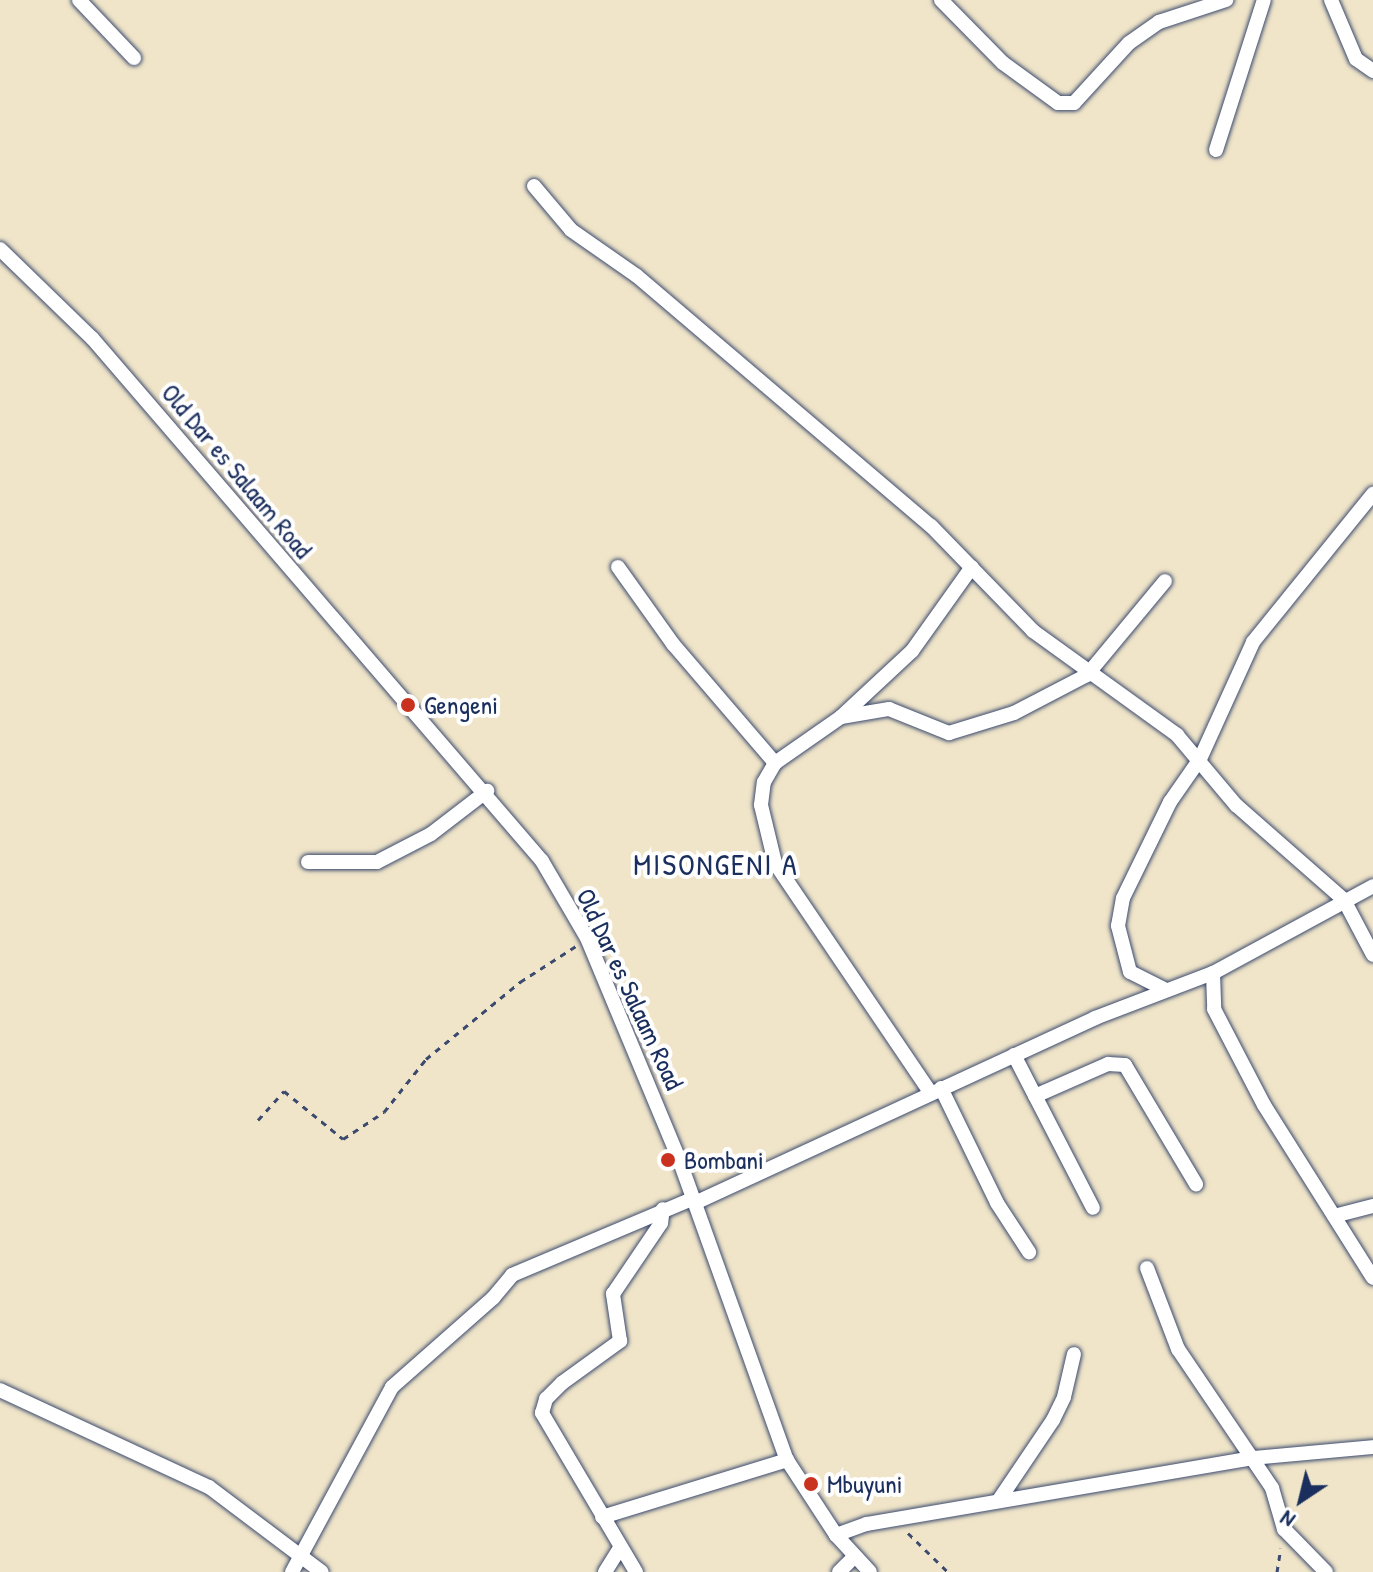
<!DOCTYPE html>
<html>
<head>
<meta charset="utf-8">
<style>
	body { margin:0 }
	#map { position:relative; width:1373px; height:1572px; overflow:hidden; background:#f0e5c9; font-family:"Patrick Hand",sans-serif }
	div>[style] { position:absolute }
	.path>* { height:3px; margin-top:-1.5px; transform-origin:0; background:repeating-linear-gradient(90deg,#3b4a6e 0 6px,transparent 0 12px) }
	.roads { filter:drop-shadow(0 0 2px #3b4a6e) drop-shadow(0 0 2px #3b4a6e) }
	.minor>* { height:14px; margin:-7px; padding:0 7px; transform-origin:7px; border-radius:7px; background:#fff }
	.dots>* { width:22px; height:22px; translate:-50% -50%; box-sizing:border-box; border:4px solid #fff; border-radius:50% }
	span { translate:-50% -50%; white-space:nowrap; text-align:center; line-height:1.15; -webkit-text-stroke:8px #fff; paint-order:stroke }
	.street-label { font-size:26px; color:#1b2f5e }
	.poi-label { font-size:26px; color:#1b2f5e }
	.left { translate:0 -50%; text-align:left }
	.quarter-label { font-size:30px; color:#1b2f5e; letter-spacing:2px }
	.north { position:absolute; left:1261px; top:1460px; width:80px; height:80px; -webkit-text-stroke:6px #fff; paint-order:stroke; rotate:215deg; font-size:22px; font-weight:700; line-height:32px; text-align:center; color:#1b2f5e }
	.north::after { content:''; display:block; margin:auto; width:28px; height:36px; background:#1b2f5e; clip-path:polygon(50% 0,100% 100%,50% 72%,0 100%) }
</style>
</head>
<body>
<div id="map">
	<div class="path">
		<i style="left:258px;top:1120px;width:39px;rotate:-48deg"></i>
		<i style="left:284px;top:1091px;width:76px;rotate:39.1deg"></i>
		<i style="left:343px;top:1139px;width:49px;rotate:-33.4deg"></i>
		<i style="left:384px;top:1112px;width:68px;rotate:-51.6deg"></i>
		<i style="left:426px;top:1059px;width:122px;rotate:-39.3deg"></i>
		<i style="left:520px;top:982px;width:67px;rotate:-32.7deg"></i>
		<i style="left:908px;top:1533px;width:56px;rotate:44.3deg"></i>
		<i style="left:1277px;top:1572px;width:24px;rotate:-81deg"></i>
	</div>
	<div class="roads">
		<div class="minor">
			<i style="left:79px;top:0;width:80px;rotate:46.5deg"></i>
			<i style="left:941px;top:0;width:88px;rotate:45.5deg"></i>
			<i style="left:1003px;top:63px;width:68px;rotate:36deg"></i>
			<i style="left:1058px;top:103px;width:16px"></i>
			<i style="left:1074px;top:103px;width:81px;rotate:-47.5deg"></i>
			<i style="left:1129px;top:43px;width:37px;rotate:-35deg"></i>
			<i style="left:1159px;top:22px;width:71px;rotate:-18.2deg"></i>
			<i style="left:1331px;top:0;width:64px;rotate:67deg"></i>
			<i style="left:1356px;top:59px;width:21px;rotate:35deg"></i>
			<i style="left:1216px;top:150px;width:157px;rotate:-72.3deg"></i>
			<i style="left:534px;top:186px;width:57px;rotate:49.9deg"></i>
			<i style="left:571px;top:230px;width:80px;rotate:34.9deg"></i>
			<i style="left:637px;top:276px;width:386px;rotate:40.4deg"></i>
			<i style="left:931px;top:526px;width:146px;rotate:45.8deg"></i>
			<i style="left:1033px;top:631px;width:178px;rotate:35.8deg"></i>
			<i style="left:1177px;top:735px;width:92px;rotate:49.9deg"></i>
			<i style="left:1236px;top:805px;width:144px;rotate:41.3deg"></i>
			<i style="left:1344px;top:900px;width:62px;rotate:62.2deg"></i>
			<i style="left:0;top:249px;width:128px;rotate:44.1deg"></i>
			<i style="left:92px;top:338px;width:690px;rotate:49.29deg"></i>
			<i style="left:542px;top:861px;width:89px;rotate:59.7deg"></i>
			<i style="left:587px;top:938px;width:239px;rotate:67.4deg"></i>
			<i style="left:679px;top:1159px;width:320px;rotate:70.3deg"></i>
			<i style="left:787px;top:1460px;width:90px;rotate:56.8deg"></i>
			<i style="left:836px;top:1535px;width:50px;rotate:47.4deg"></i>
			<i style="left:618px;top:567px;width:95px;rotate:54.5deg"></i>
			<i style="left:673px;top:644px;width:157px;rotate:49.4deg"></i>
			<i style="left:841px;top:717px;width:49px;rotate:-9.5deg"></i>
			<i style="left:889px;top:709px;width:65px;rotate:21.8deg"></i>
			<i style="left:949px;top:733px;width:68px;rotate:-17.1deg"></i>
			<i style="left:1014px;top:713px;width:82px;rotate:-27.5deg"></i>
			<i style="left:1087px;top:675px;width:122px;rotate:-50.3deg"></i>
			<i style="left:308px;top:862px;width:69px"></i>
			<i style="left:377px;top:862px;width:61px;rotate:-27.4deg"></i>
			<i style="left:431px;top:834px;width:71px;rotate:-37.5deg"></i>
			<i style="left:1213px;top:973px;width:36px;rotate:88deg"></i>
			<i style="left:1214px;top:1009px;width:108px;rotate:62.5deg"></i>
			<i style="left:1264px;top:1105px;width:204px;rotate:57.8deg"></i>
			<i style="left:1166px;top:990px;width:40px;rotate:-153.4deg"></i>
			<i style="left:1130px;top:972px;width:48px;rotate:-104.6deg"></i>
			<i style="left:1118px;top:926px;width:28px;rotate:-80deg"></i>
			<i style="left:1123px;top:898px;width:107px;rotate:-63.9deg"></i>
			<i style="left:1170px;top:802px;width:52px;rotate:-55.1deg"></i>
			<i style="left:1200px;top:759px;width:128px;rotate:-65.6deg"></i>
			<i style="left:1253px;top:642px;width:191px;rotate:-51deg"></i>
			<i style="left:1014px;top:1055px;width:172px;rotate:62.7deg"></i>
			<i style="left:941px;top:1088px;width:128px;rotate:64deg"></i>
			<i style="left:997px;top:1203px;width:59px;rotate:56.9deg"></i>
			<i style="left:930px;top:1092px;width:277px;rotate:-124.1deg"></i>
			<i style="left:775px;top:863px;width:60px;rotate:-103.6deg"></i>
			<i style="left:761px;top:805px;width:23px;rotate:-83deg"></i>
			<i style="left:764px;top:782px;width:22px;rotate:-60deg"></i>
			<i style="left:775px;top:763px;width:80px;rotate:-34.9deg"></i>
			<i style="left:841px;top:717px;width:97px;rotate:-42.9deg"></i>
			<i style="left:912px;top:651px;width:103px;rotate:-54.5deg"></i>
			<i style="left:1035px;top:1096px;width:80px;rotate:-23.7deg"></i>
			<i style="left:1108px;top:1064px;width:17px;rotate:3deg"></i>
			<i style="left:1125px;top:1065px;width:139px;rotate:59.2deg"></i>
			<i style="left:695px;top:1203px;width:441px;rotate:-24.8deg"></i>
			<i style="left:1095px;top:1018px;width:126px;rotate:-20.9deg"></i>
			<i style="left:1213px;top:973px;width:182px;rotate:-28.5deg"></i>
			<i style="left:1334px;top:1216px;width:40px;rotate:-14.4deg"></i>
			<i style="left:1147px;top:1268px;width:87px;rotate:69.1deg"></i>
			<i style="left:1178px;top:1349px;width:168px;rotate:55.9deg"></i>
			<i style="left:1272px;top:1488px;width:43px;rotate:73.7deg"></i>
			<i style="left:1284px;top:1529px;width:60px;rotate:45.7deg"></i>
			<i style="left:0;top:1390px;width:230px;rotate:24.9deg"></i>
			<i style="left:209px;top:1487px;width:141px;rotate:37deg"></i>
			<i style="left:999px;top:1500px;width:97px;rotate:-56deg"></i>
			<i style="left:1053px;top:1420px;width:25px;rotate:-64deg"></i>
			<i style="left:1064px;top:1397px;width:44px;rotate:-76.9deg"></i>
			<i style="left:602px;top:1517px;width:194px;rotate:-17.1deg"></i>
			<i style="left:836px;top:1535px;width:33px;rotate:-20deg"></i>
			<i style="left:867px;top:1524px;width:392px;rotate:-9.7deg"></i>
			<i style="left:1253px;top:1458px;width:121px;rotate:-5.2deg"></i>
			<i style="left:292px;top:1572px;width:210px;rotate:-61.6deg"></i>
			<i style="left:392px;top:1387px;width:135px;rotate:-41.4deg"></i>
			<i style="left:493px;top:1298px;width:30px;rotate:-50deg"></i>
			<i style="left:512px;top:1275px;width:195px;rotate:-22.9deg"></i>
			<i style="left:605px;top:1572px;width:28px;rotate:-58deg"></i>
			<i style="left:636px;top:1572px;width:185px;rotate:-120.6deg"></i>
			<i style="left:542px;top:1413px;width:15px;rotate:-74deg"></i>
			<i style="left:546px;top:1399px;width:23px;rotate:-45deg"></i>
			<i style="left:562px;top:1383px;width:72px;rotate:-35.9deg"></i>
			<i style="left:620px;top:1341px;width:48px;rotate:-98.5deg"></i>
			<i style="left:613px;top:1294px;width:86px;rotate:-55.9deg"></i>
			<i style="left:661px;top:1223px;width:14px;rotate:-82deg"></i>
			<i style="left:839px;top:1572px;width:21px;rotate:-45deg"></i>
		</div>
	</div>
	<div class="dots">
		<i style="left:408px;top:705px;background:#c8321e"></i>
		<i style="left:668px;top:1160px;background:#c8321e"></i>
		<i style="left:811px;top:1484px;background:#c8321e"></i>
	</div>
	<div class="street-label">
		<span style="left:237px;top:471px;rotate:50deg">Old Dar es Salaam Road</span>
		<span style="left:630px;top:989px;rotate:65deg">Old Dar es Salaam Road</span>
	</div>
	<div class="poi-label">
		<span class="left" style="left:424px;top:705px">Gengeni</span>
		<span class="left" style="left:684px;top:1160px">Bombani</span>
		<span class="left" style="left:827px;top:1484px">Mbuyuni</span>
	</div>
	<div class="quarter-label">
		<span style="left:716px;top:864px">MISONGENI A</span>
	</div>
	<div class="north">N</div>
</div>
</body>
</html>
